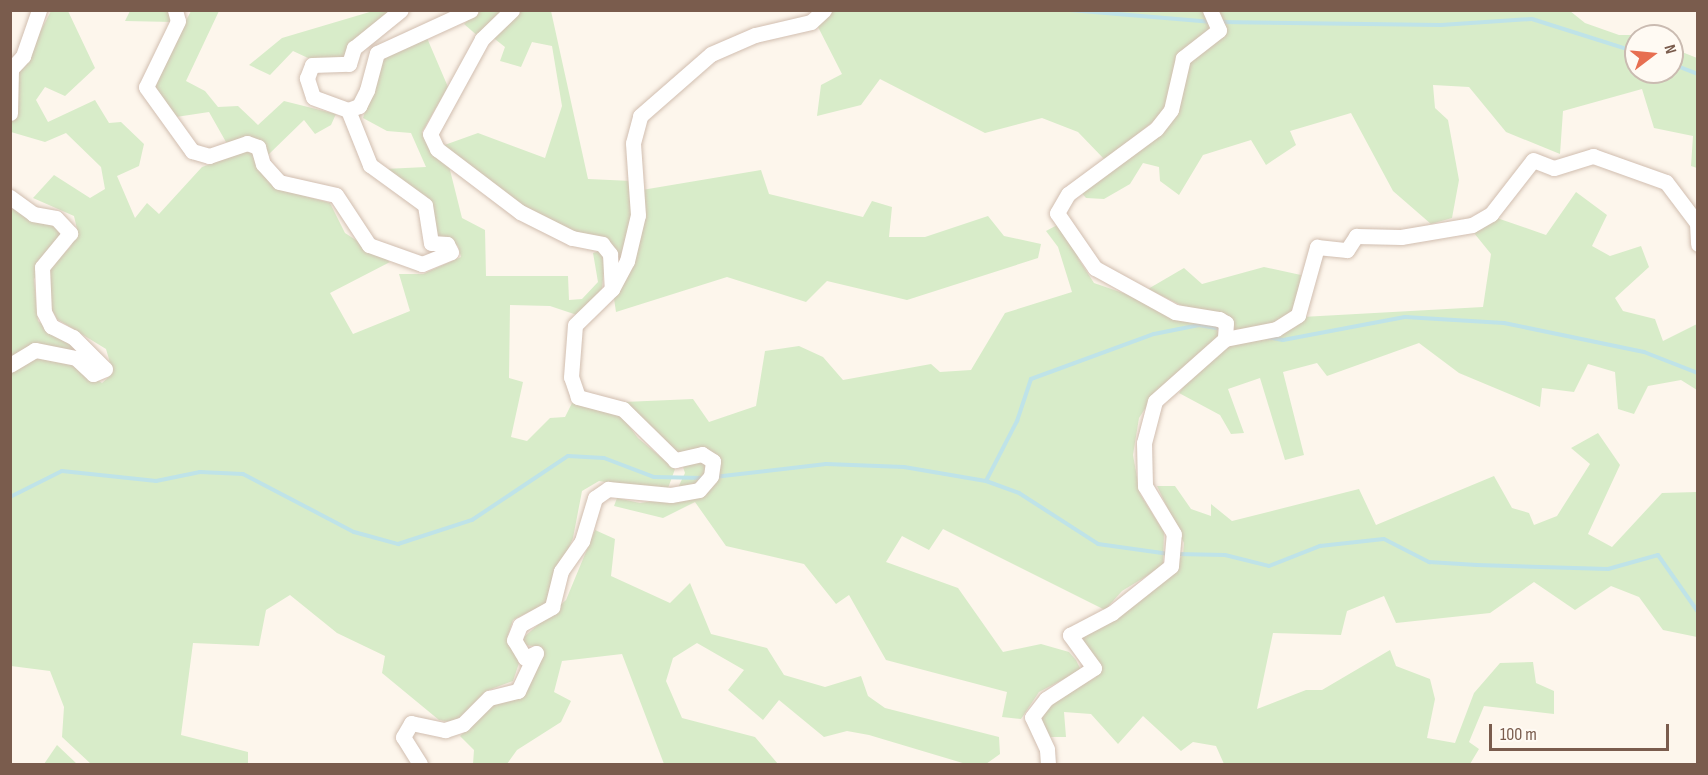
<!DOCTYPE html>
<html>
<head>
<meta charset="utf-8">
<style>
	body { margin:0 }
	#map { position:relative; width:1708px; height:775px; overflow:hidden; background:#fdf6ec; font-family:"Sofia Sans Condensed",sans-serif }
	div>[style] { position:absolute }
	.green>* { inset:0; background:#d8ecc9 }
	.stream>* { height:4px; margin:-2px; padding:0 2px; transform-origin:2px; border-radius:2px; background:#bfe3e8 }
	.roads { filter:drop-shadow(0 0 2px #d1beb0) drop-shadow(0 0 2px #d1beb0) }
	.street>* { height:15px; margin:-7.5px; padding:0 7.5px; transform-origin:7.5px; border-radius:7.5px; background:#fff }
	span { translate:-50% -50%; white-space:nowrap; text-align:center; line-height:1.15; -webkit-text-stroke:6px #fffaf3; paint-order:stroke }
	.frame { position:absolute; inset:0; border:12px solid #7a5c4d; pointer-events:none }
	.north { position:absolute; left:1624px; top:24px; width:60px; height:60px; box-sizing:border-box; background:#fffaf3; border:2px solid #cabbb1; border-radius:50%; rotate:74deg; font-size:16px; font-weight:700; line-height:24px; text-align:center; color:#7a5c4d }
	.north::after { content:''; display:block; margin:auto; width:21px; height:27px; background:#e76f51; clip-path:polygon(50% 0,100% 100%,50% 72%,0 100%) }
	.scale { position:absolute; left:1489px; top:724px; width:180px; height:27px; box-sizing:border-box; border:3px solid #7a5c4d; border-top:0; padding-left:8px; font-size:18px; line-height:21px; white-space:nowrap; color:#7a5c4d; -webkit-text-stroke:4px #fffaf3; paint-order:stroke }
</style>
</head>
<body>
<div id="map">
	<div class="green">
		<i style="clip-path:polygon(171px 10px,173px 22px,125px 21px,130px 11px)"></i>
		<i style="clip-path:polygon(831px 10px,1203px 10px,1211px 28px,1179px 55px,1164px 113px,1105px 160px,1078px 132px,1042px 118px,985px 133px,880px 79px,861px 105px,817px 116px,821px 85px,842px 74px,817px 25px)"></i>
		<i style="clip-path:polygon(51px 11px,68px 11px,95px 68px,65px 96px,45px 87px,36px 100px,48px 122px,95px 100px,109px 123px,121px 122px,144px 144px,139px 166px,117px 176px,135px 218px,147px 203px,159px 214px,202px 167px,251px 149px,273px 187px,330px 203px,345px 233px,390px 262px,330px 293px,353px 334px,410px 311px,399px 274px,423px 274px,461px 257px,458px 246px,437px 238px,427px 197px,385px 169px,426px 167px,411px 133px,387px 131px,363px 118px,382px 56px,427px 38px,448px 87px,422px 132px,432px 155px,448px 162px,462px 218px,485px 230px,486px 276px,568px 276px,569px 300px,582px 299px,598px 282px,593px 253px,599px 251px,605px 260px,602px 289px,577px 315px,550px 306px,510px 305px,509px 378px,523px 382px,511px 437px,527px 441px,550px 418px,565px 417px,572px 403px,584px 403px,620px 414px,638px 438px,675px 469px,667px 491px,599px 481px,582px 491px,573px 538px,545px 604px,513px 620px,507px 638px,519px 663px,513px 681px,486px 691px,455px 723px,439px 720px,382px 673px,385px 656px,337px 633px,290px 595px,266px 610px,259px 646px,193px 643px,181px 735px,248px 752px,248px 764px,91px 764px,62px 737px,64px 707px,50px 671px,11px 666px,10px 374px,35px 358px,48px 358px,69px 361px,102px 383px,113px 373px,106px 349px,57px 319px,48px 303px,46px 273px,71px 246px,77px 229px,74px 216px,33px 198px,54px 175px,90px 198px,105px 189px,101px 167px,66px 133px,45px 142px,11px 132px,16px 78px)"></i>
		<i style="clip-path:polygon(191px 11px,219px 11px,186px 81px,205px 91px,218px 107px,238px 106px,258px 125px,284px 101px,336px 114px,331px 125px,315px 134px,304px 120px,268px 155px,259px 141px,226px 142px,209px 112px,176px 117px,158px 100px,154px 82px)"></i>
		<i style="clip-path:polygon(373px 11px,393px 11px,345px 60px,308px 58px,293px 51px,270px 75px,249px 65px,282px 38px)"></i>
		<i style="clip-path:polygon(478px 11px,508px 11px,479px 37px,464px 24px)"></i>
		<i style="clip-path:polygon(518px 11px,551px 11px,588px 179px,632px 181px,633px 216px,614px 279px,614px 253px,521px 210px,439px 147px,478px 133px,545px 158px,562px 106px,552px 46px,532px 42px,521px 67px,500px 61px,505px 47px,491px 36px)"></i>
		<i style="clip-path:polygon(1217px 11px,1570px 11px,1585px 23px,1619px 35px,1650px 35px,1636px 36px,1636px 72px,1672px 72px,1672px 48px,1697px 58px,1697px 168px,1691px 166px,1693px 136px,1654px 128px,1642px 89px,1563px 111px,1560px 154px,1506px 132px,1469px 87px,1433px 85px,1435px 108px,1448px 120px,1459px 180px,1452px 218px,1431px 224px,1393px 191px,1351px 113px,1290px 131px,1296px 145px,1266px 165px,1251px 140px,1203px 155px,1179px 195px,1160px 181px,1159px 167px,1143px 163px,1130px 184px,1104px 199px,1086px 198px,1080px 191px,1160px 130px,1187px 61px,1223px 33px)"></i>
		<i style="clip-path:polygon(761px 170px,769px 194px,863px 217px,872px 201px,892px 207px,889px 237px,925px 237px,988px 216px,1004px 236px,1041px 244px,1038px 258px,907px 300px,827px 281px,806px 302px,727px 277px,616px 312px,613px 292px,642px 190px)"></i>
		<i style="clip-path:polygon(1576px 192px,1607px 215px,1592px 246px,1610px 256px,1641px 246px,1649px 267px,1615px 298px,1623px 311px,1655px 319px,1663px 341px,1697px 324px,1697px 390px,1681px 380px,1648px 386px,1634px 414px,1618px 409px,1615px 372px,1588px 364px,1574px 392px,1542px 388px,1540px 407px,1459px 373px,1419px 343px,1327px 376px,1317px 363px,1283px 372px,1304px 455px,1285px 460px,1260px 378px,1228px 389px,1244px 433px,1231px 434px,1220px 415px,1179px 393px,1193px 373px,1230px 346px,1279px 332px,1302px 317px,1483px 307px,1491px 254px,1474px 233px,1497px 218px,1546px 235px)"></i>
		<i style="clip-path:polygon(10px 208px,56px 223px,64px 235px,34px 279px,38px 321px,93px 361px,74px 351px,11px 357px)"></i>
		<i style="clip-path:polygon(1061px 223px,1078px 243px,1078px 258px,1094px 283px,1216px 325px,1219px 336px,1154px 395px,1139px 418px,1133px 455px,1140px 494px,1164px 532px,1163px 566px,1122px 591px,1105px 610px,943px 529px,929px 550px,902px 536px,886px 562px,958px 588px,1003px 652px,1041px 644px,1069px 652px,1076px 660px,1081px 670px,1039px 692px,1021px 719px,1002px 717px,1007px 692px,886px 660px,849px 595px,836px 604px,804px 564px,726px 546px,695px 502px,663px 518px,614px 506px,617px 498px,640px 503px,673px 498px,685px 473px,680px 458px,624px 402px,693px 399px,709px 422px,756px 406px,765px 351px,799px 346px,823px 357px,843px 380px,931px 364px,940px 372px,971px 370px,1005px 313px,1072px 292px,1058px 247px,1046px 231px)"></i>
		<i style="clip-path:polygon(1264px 267px,1301px 275px,1294px 313px,1274px 326px,1231px 330px,1148px 289px,1184px 268px,1202px 284px)"></i>
		<i style="clip-path:polygon(1598px 433px,1620px 465px,1588px 534px,1612px 547px,1662px 493px,1697px 492px,1697px 637px,1663px 630px,1639px 597px,1611px 586px,1575px 610px,1534px 582px,1490px 613px,1396px 623px,1384px 596px,1347px 611px,1341px 635px,1273px 633px,1257px 709px,1306px 690px,1322px 690px,1390px 650px,1396px 666px,1430px 679px,1435px 699px,1427px 738px,1455px 743px,1474px 693px,1500px 663px,1533px 662px,1536px 683px,1554px 691px,1554px 714px,1484px 706px,1469px 742px,1479px 749px,1470px 764px,1224px 764px,1216px 746px,1193px 742px,1181px 751px,1143px 716px,1118px 744px,1091px 714px,1064px 712px,1066px 737px,1049px 737px,1037px 722px,1039px 711px,1096px 677px,1100px 667px,1080px 637px,1174px 567px,1183px 554px,1184px 543px,1157px 486px,1175px 486px,1191px 509px,1211px 516px,1211px 504px,1232px 521px,1359px 489px,1376px 525px,1494px 476px,1512px 508px,1529px 513px,1534px 525px,1557px 516px,1590px 464px,1571px 448px)"></i>
		<i style="clip-path:polygon(595px 530px,615px 539px,611px 576px,670px 603px,690px 583px,711px 634px,767px 648px,784px 675px,825px 687px,861px 676px,868px 696px,885px 708px,999px 737px,1000px 754px,986px 764px,966px 764px,869px 735px,847px 731px,824px 737px,779px 700px,763px 720px,728px 690px,744px 670px,697px 643px,673px 658px,666px 681px,682px 718px,755px 737px,778px 764px,664px 764px,622px 654px,562px 661px,554px 692px,571px 701px,561px 722px,517px 750px,507px 764px,473px 764px,474px 750px,460px 736px,540px 660px,542px 647px,524px 645px,524px 637px,566px 600px)"></i>
		<i style="clip-path:polygon(57px 745px,77px 764px,44px 764px)"></i>
	</div>
	<div class="stream">
		<i style="left:1070px;top:10px;width:143px;rotate:4.8deg"></i>
		<i style="left:1219px;top:22px;width:222px;rotate:0.8deg"></i>
		<i style="left:1441px;top:25px;width:91px;rotate:-3.8deg"></i>
		<i style="left:1532px;top:19px;width:109px;rotate:17.6deg"></i>
		<i style="left:1672px;top:64px;width:28px;rotate:21deg"></i>
		<i style="left:1267px;top:337px;width:16px;rotate:11deg"></i>
		<i style="left:1283px;top:340px;width:124px;rotate:-10.7deg"></i>
		<i style="left:1405px;top:317px;width:99px;rotate:3.5deg"></i>
		<i style="left:1504px;top:323px;width:143px;rotate:11.7deg"></i>
		<i style="left:1644px;top:352px;width:58px;rotate:21.3deg"></i>
		<i style="left:714px;top:477px;width:113px;rotate:-6.6deg"></i>
		<i style="left:826px;top:464px;width:78px;rotate:2.2deg"></i>
		<i style="left:904px;top:467px;width:83px;rotate:9.7deg"></i>
		<i style="left:986px;top:481px;width:35px;rotate:20deg"></i>
		<i style="left:1019px;top:493px;width:94px;rotate:32.8deg"></i>
		<i style="left:1098px;top:544px;width:72px;rotate:8deg"></i>
		<i style="left:986px;top:481px;width:68px;rotate:-62.7deg"></i>
		<i style="left:1017px;top:421px;width:44px;rotate:-71.6deg"></i>
		<i style="left:1031px;top:379px;width:131px;rotate:-20.1deg"></i>
		<i style="left:1154px;top:334px;width:46px;rotate:-11.3deg"></i>
		<i style="left:1199px;top:325px;width:22px;rotate:10deg"></i>
		<i style="left:10px;top:497px;width:58px;rotate:-26.6deg"></i>
		<i style="left:62px;top:471px;width:95px;rotate:6.1deg"></i>
		<i style="left:156px;top:481px;width:45px;rotate:-11.6deg"></i>
		<i style="left:200px;top:472px;width:43px;rotate:2.7deg"></i>
		<i style="left:243px;top:474px;width:125px;rotate:27.6deg"></i>
		<i style="left:354px;top:532px;width:46px;rotate:15.3deg"></i>
		<i style="left:398px;top:544px;width:78px;rotate:-18deg"></i>
		<i style="left:472px;top:520px;width:115px;rotate:-33.7deg"></i>
		<i style="left:568px;top:456px;width:36px;rotate:3deg"></i>
		<i style="left:604px;top:458px;width:53px;rotate:20.8deg"></i>
		<i style="left:654px;top:477px;width:49px;rotate:1.2deg"></i>
		<i style="left:1176px;top:554px;width:49px;rotate:1.2deg"></i>
		<i style="left:1225px;top:555px;width:45px;rotate:14deg"></i>
		<i style="left:1269px;top:566px;width:55px;rotate:-21.4deg"></i>
		<i style="left:1320px;top:546px;width:64px;rotate:-6.2deg"></i>
		<i style="left:1384px;top:539px;width:51px;rotate:27.1deg"></i>
		<i style="left:1429px;top:562px;width:48px;rotate:3.6deg"></i>
		<i style="left:1477px;top:565px;width:131px;rotate:1.7deg"></i>
		<i style="left:1608px;top:569px;width:52px;rotate:-15.6deg"></i>
		<i style="left:1658px;top:555px;width:70px;rotate:54.9deg"></i>
	</div>
	<div class="roads">
		<div class="street">
			<i style="left:175px;top:10px;width:11px;rotate:75deg"></i>
			<i style="left:178px;top:21px;width:73px;rotate:115.9deg"></i>
			<i style="left:146px;top:87px;width:79px;rotate:54.3deg"></i>
			<i style="left:192px;top:151px;width:18px;rotate:16deg"></i>
			<i style="left:209px;top:156px;width:40px;rotate:-18.9deg"></i>
			<i style="left:247px;top:143px;width:12px;rotate:20deg"></i>
			<i style="left:258px;top:147px;width:18px;rotate:74deg"></i>
			<i style="left:263px;top:164px;width:24px;rotate:48deg"></i>
			<i style="left:279px;top:182px;width:58px;rotate:12.8deg"></i>
			<i style="left:336px;top:195px;width:60px;rotate:56.6deg"></i>
			<i style="left:369px;top:245px;width:56px;rotate:19.7deg"></i>
			<i style="left:422px;top:264px;width:31px;rotate:-22deg"></i>
			<i style="left:451px;top:252px;width:9px;rotate:-117deg"></i>
			<i style="left:447px;top:244px;width:16px;rotate:-176deg"></i>
			<i style="left:431px;top:243px;width:38px;rotate:-99deg"></i>
			<i style="left:425px;top:205px;width:68px;rotate:-144deg"></i>
			<i style="left:370px;top:165px;width:59px;rotate:-111.8deg"></i>
			<i style="left:348px;top:110px;width:37px;rotate:-160deg"></i>
			<i style="left:313px;top:97px;width:20px;rotate:-108deg"></i>
			<i style="left:307px;top:78px;width:14px;rotate:-69deg"></i>
			<i style="left:312px;top:65px;width:37px;rotate:-2deg"></i>
			<i style="left:349px;top:64px;width:17px;rotate:-73deg"></i>
			<i style="left:354px;top:48px;width:60px;rotate:-39deg"></i>
			<i style="left:512px;top:10px;width:42px;rotate:136deg"></i>
			<i style="left:482px;top:39px;width:108px;rotate:118.7deg"></i>
			<i style="left:430px;top:134px;width:17px;rotate:65deg"></i>
			<i style="left:437px;top:149px;width:104px;rotate:37.2deg"></i>
			<i style="left:520px;top:212px;width:58px;rotate:26.6deg"></i>
			<i style="left:572px;top:238px;width:31px;rotate:11deg"></i>
			<i style="left:602px;top:244px;width:13px;rotate:51deg"></i>
			<i style="left:610px;top:254px;width:35px;rotate:87deg"></i>
			<i style="left:1210px;top:10px;width:22px;rotate:66deg"></i>
			<i style="left:1219px;top:30px;width:46px;rotate:142.1deg"></i>
			<i style="left:1183px;top:58px;width:53px;rotate:103deg"></i>
			<i style="left:1171px;top:110px;width:24px;rotate:128deg"></i>
			<i style="left:1156px;top:129px;width:109px;rotate:143.5deg"></i>
			<i style="left:1068px;top:194px;width:22px;rotate:120deg"></i>
			<i style="left:1057px;top:213px;width:67px;rotate:55.4deg"></i>
			<i style="left:1095px;top:268px;width:91px;rotate:28.8deg"></i>
			<i style="left:1175px;top:312px;width:45px;rotate:9deg"></i>
			<i style="left:1219px;top:319px;width:8px;rotate:30deg"></i>
			<i style="left:1226px;top:323px;width:16px;rotate:94deg"></i>
			<i style="left:348px;top:110px;width:12px;rotate:-20deg"></i>
			<i style="left:359px;top:106px;width:18px;rotate:-63deg"></i>
			<i style="left:367px;top:90px;width:38px;rotate:-75deg"></i>
			<i style="left:377px;top:53px;width:103px;rotate:-24.6deg"></i>
			<i style="left:10px;top:113px;width:44px;rotate:-88.7deg"></i>
			<i style="left:11px;top:69px;width:18px;rotate:-47deg"></i>
			<i style="left:23px;top:56px;width:49px;rotate:-70.8deg"></i>
			<i style="left:10px;top:197px;width:29px;rotate:36deg"></i>
			<i style="left:33px;top:214px;width:23px;rotate:10deg"></i>
			<i style="left:56px;top:218px;width:21px;rotate:47deg"></i>
			<i style="left:70px;top:233px;width:44px;rotate:129.5deg"></i>
			<i style="left:42px;top:267px;width:45px;rotate:87.5deg"></i>
			<i style="left:44px;top:312px;width:16px;rotate:63deg"></i>
			<i style="left:51px;top:326px;width:25px;rotate:27deg"></i>
			<i style="left:73px;top:337px;width:45px;rotate:45deg"></i>
			<i style="left:105px;top:369px;width:13px;rotate:157deg"></i>
			<i style="left:93px;top:374px;width:23px;rotate:-137deg"></i>
			<i style="left:76px;top:358px;width:42px;rotate:-169deg"></i>
			<i style="left:35px;top:350px;width:29px;rotate:149deg"></i>
			<i style="left:420px;top:764px;width:32px;rotate:-122deg"></i>
			<i style="left:403px;top:737px;width:16px;rotate:-60deg"></i>
			<i style="left:411px;top:723px;width:35px;rotate:12deg"></i>
			<i style="left:445px;top:730px;width:19px;rotate:-18deg"></i>
			<i style="left:463px;top:724px;width:37px;rotate:-45deg"></i>
			<i style="left:489px;top:698px;width:30px;rotate:-14deg"></i>
			<i style="left:518px;top:691px;width:42px;rotate:-64.7deg"></i>
			<i style="left:536px;top:653px;width:12px;rotate:156deg"></i>
			<i style="left:525px;top:658px;width:21px;rotate:-121deg"></i>
			<i style="left:514px;top:640px;width:16px;rotate:-68deg"></i>
			<i style="left:520px;top:625px;width:37px;rotate:-29deg"></i>
			<i style="left:552px;top:607px;width:37px;rotate:-76deg"></i>
			<i style="left:561px;top:571px;width:37px;rotate:-55deg"></i>
			<i style="left:582px;top:541px;width:45px;rotate:-73.2deg"></i>
			<i style="left:595px;top:498px;width:16px;rotate:-35deg"></i>
			<i style="left:608px;top:489px;width:63px;rotate:5.4deg"></i>
			<i style="left:671px;top:495px;width:28px;rotate:-10deg"></i>
			<i style="left:699px;top:490px;width:18px;rotate:-49deg"></i>
			<i style="left:711px;top:476px;width:15px;rotate:-82deg"></i>
			<i style="left:713px;top:461px;width:13px;rotate:-148deg"></i>
			<i style="left:702px;top:454px;width:28px;rotate:167deg"></i>
			<i style="left:675px;top:460px;width:73px;rotate:-135.6deg"></i>
			<i style="left:623px;top:409px;width:47px;rotate:-165.1deg"></i>
			<i style="left:578px;top:397px;width:21px;rotate:-109deg"></i>
			<i style="left:571px;top:377px;width:52px;rotate:-85.6deg"></i>
			<i style="left:575px;top:325px;width:52px;rotate:-44.2deg"></i>
			<i style="left:612px;top:289px;width:32px;rotate:-62deg"></i>
			<i style="left:627px;top:261px;width:47px;rotate:-76.6deg"></i>
			<i style="left:638px;top:215px;width:72px;rotate:-94deg"></i>
			<i style="left:633px;top:143px;width:28px;rotate:-75deg"></i>
			<i style="left:640px;top:116px;width:94px;rotate:-41.1deg"></i>
			<i style="left:711px;top:54px;width:48px;rotate:-23.4deg"></i>
			<i style="left:755px;top:35px;width:57px;rotate:-13.1deg"></i>
			<i style="left:811px;top:22px;width:18px;rotate:-43deg"></i>
			<i style="left:1048px;top:764px;width:15px;rotate:-94deg"></i>
			<i style="left:1047px;top:749px;width:35px;rotate:-115deg"></i>
			<i style="left:1032px;top:717px;width:23px;rotate:-52deg"></i>
			<i style="left:1046px;top:699px;width:57px;rotate:-32.9deg"></i>
			<i style="left:1094px;top:668px;width:41px;rotate:-126deg"></i>
			<i style="left:1070px;top:635px;width:47px;rotate:-27.6deg"></i>
			<i style="left:1112px;top:613px;width:75px;rotate:-38.5deg"></i>
			<i style="left:1171px;top:566px;width:32px;rotate:-85deg"></i>
			<i style="left:1174px;top:534px;width:56px;rotate:-121.1deg"></i>
			<i style="left:1145px;top:486px;width:43px;rotate:-91.3deg"></i>
			<i style="left:1144px;top:443px;width:43px;rotate:-75.3deg"></i>
			<i style="left:1155px;top:401px;width:94px;rotate:-41.5deg"></i>
			<i style="left:1225px;top:339px;width:52px;rotate:-11.1deg"></i>
			<i style="left:1276px;top:329px;width:26px;rotate:-32deg"></i>
			<i style="left:1298px;top:315px;width:71px;rotate:-74.4deg"></i>
			<i style="left:1317px;top:247px;width:30px;rotate:6deg"></i>
			<i style="left:1347px;top:250px;width:17px;rotate:-57deg"></i>
			<i style="left:1356px;top:236px;width:45px;rotate:1.3deg"></i>
			<i style="left:1401px;top:237px;width:72px;rotate:-9.6deg"></i>
			<i style="left:1472px;top:225px;width:22px;rotate:-30deg"></i>
			<i style="left:1491px;top:214px;width:68px;rotate:-52.1deg"></i>
			<i style="left:1533px;top:160px;width:22px;rotate:21deg"></i>
			<i style="left:1554px;top:168px;width:41px;rotate:-17.1deg"></i>
			<i style="left:1593px;top:156px;width:77px;rotate:19.6deg"></i>
			<i style="left:1666px;top:182px;width:51px;rotate:52.9deg"></i>
			<i style="left:1697px;top:223px;width:21px;rotate:87deg"></i>
		</div>
	</div>
	<div class="frame"></div>
	<div class="north">N</div>
	<div class="scale">100 m</div>
</div>
</body>
</html>
